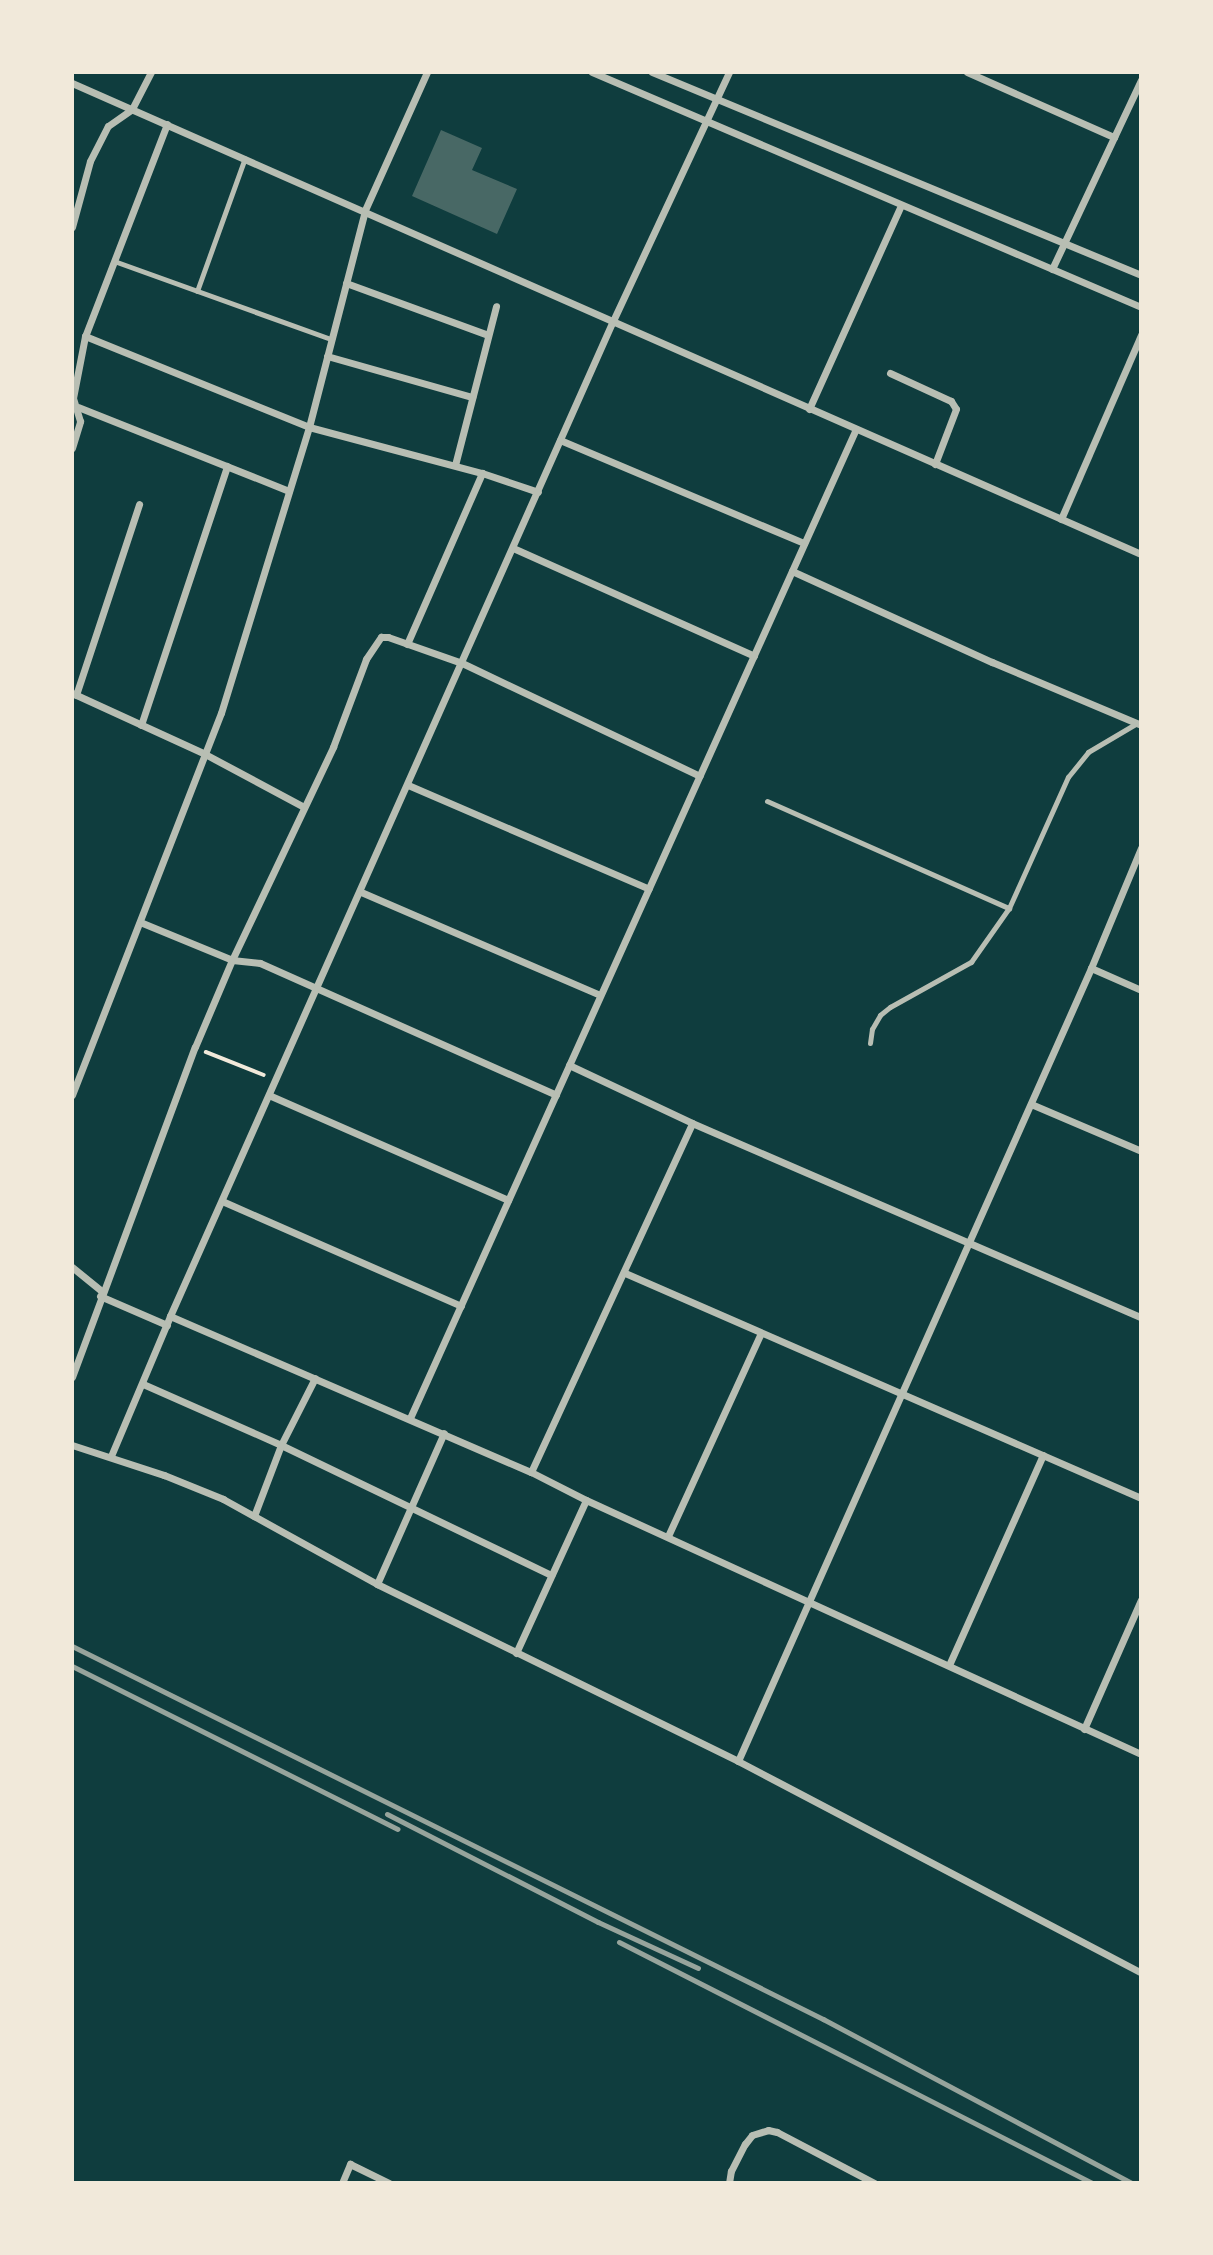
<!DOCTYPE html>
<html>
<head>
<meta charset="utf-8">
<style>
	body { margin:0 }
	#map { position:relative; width:1213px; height:2255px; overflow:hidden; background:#0f3d3e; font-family:"Open Sans",sans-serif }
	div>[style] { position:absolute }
	.building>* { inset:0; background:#486865 }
	.path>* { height:3.5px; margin:-1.75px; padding:0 1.75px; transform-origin:1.75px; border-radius:1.75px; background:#f1e9da }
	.service>* { height:5px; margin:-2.5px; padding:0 2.5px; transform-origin:2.5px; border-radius:2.5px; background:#b8beb3 }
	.minor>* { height:7px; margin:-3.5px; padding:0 3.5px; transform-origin:3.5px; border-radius:3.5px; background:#b8beb3 }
	.rail>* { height:5px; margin:-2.5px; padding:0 2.5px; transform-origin:2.5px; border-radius:2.5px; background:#97a49c }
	span { translate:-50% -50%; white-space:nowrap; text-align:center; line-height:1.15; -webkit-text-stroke:7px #f1e9da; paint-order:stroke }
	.frame { position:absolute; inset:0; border:74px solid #f1e9da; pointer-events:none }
</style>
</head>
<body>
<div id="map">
	<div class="building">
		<i style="clip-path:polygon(441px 130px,482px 148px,472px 170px,517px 189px,497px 234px,412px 196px)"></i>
	</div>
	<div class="path">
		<i style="left:206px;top:1052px;width:62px;rotate:21.6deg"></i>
	</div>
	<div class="service">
		<i style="left:114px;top:261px;width:231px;rotate:19.8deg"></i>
		<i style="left:197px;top:291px;width:141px;rotate:-70.2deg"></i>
		<i style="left:767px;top:801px;width:265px;rotate:23.9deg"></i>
		<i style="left:870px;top:1043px;width:14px;rotate:-82deg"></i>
		<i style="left:872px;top:1029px;width:16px;rotate:-60deg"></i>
		<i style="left:880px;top:1015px;width:13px;rotate:-39deg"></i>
		<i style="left:890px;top:1007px;width:93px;rotate:-29.1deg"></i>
		<i style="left:971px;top:962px;width:66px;rotate:-54.9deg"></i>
		<i style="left:1009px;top:908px;width:144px;rotate:-65.8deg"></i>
		<i style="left:1068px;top:777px;width:32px;rotate:-51deg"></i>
		<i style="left:1088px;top:752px;width:57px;rotate:-30.6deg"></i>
	</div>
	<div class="minor">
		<i style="left:592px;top:72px;width:597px;rotate:23.17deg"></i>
		<i style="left:652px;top:72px;width:529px;rotate:22.54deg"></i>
		<i style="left:967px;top:72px;width:161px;rotate:23.9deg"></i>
		<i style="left:72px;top:83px;width:1168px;rotate:23.78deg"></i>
		<i style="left:167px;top:124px;width:227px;rotate:111.1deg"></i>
		<i style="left:85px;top:336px;width:242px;rotate:22.1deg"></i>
		<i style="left:309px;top:427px;width:224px;rotate:-75.5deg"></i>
		<i style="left:365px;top:210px;width:151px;rotate:-65.8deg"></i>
		<i style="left:72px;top:227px;width:68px;rotate:-74.7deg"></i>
		<i style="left:90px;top:161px;width:39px;rotate:-63deg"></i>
		<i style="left:108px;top:126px;width:29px;rotate:-35deg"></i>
		<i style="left:132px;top:109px;width:42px;rotate:-62.8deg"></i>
		<i style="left:1052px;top:269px;width:209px;rotate:-64.8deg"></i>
		<i style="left:346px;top:283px;width:151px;rotate:20.1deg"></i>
		<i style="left:327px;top:356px;width:151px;rotate:15.8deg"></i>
		<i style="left:890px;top:373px;width:67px;rotate:24.7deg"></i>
		<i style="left:951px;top:401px;width:9px;rotate:58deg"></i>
		<i style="left:956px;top:409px;width:59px;rotate:110.9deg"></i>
		<i style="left:78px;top:407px;width:227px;rotate:21.7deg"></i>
		<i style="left:809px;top:409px;width:224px;rotate:-65.7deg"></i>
		<i style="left:560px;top:440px;width:265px;rotate:22.9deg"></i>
		<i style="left:72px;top:448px;width:28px;rotate:-73deg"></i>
		<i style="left:80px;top:421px;width:24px;rotate:-107deg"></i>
		<i style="left:73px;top:398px;width:63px;rotate:-79deg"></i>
		<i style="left:455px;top:465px;width:164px;rotate:-75.5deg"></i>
		<i style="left:1061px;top:519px;width:201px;rotate:-66.5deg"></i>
		<i style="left:513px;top:548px;width:264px;rotate:24.1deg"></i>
		<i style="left:792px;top:571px;width:220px;rotate:24.5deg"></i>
		<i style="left:992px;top:662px;width:162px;rotate:22.9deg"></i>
		<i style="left:407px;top:644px;width:187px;rotate:-66.3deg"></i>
		<i style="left:72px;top:693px;width:146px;rotate:24.6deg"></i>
		<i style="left:205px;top:754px;width:112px;rotate:28.2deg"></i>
		<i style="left:76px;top:695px;width:201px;rotate:-71.7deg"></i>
		<i style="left:141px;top:725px;width:273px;rotate:-71.6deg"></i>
		<i style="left:408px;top:785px;width:262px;rotate:23.3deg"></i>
		<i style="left:361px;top:892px;width:260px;rotate:23.3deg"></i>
		<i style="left:140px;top:922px;width:100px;rotate:22.4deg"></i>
		<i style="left:232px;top:960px;width:236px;rotate:-64.6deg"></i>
		<i style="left:333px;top:747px;width:94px;rotate:-69.4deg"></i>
		<i style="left:366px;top:659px;width:27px;rotate:-56deg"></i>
		<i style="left:381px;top:637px;width:7px"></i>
		<i style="left:388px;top:637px;width:78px;rotate:19.4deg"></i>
		<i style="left:462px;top:663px;width:263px;rotate:25.4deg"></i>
		<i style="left:1091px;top:968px;width:55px;rotate:23.7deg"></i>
		<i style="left:569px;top:1065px;width:136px;rotate:25.2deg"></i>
		<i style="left:692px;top:1123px;width:489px;rotate:23.4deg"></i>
		<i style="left:72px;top:1095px;width:410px;rotate:-68.7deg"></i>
		<i style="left:221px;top:713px;width:299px;rotate:-72.9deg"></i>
		<i style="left:309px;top:427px;width:179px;rotate:14.9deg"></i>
		<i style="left:482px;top:473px;width:59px;rotate:18.7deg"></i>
		<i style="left:271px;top:1096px;width:259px;rotate:23.7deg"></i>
		<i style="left:1031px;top:1104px;width:120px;rotate:23.1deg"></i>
		<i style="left:222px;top:1201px;width:261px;rotate:23.7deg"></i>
		<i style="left:72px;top:1267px;width:38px;rotate:39deg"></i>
		<i style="left:625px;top:1273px;width:563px;rotate:23.56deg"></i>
		<i style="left:100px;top:1296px;width:73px;rotate:23.4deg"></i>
		<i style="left:170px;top:1316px;width:393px;rotate:23.4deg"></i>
		<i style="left:531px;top:1472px;width:62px;rotate:27deg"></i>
		<i style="left:586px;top:1500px;width:610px;rotate:24.59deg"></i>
		<i style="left:72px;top:1377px;width:352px;rotate:-69.6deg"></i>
		<i style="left:195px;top:1047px;width:95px;rotate:-67deg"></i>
		<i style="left:232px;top:960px;width:28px;rotate:6deg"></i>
		<i style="left:260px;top:963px;width:324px;rotate:24deg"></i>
		<i style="left:143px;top:1384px;width:151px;rotate:23.8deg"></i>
		<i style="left:281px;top:1445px;width:300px;rotate:25.7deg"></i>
		<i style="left:410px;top:1418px;width:1085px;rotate:-65.73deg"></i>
		<i style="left:72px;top:1445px;width:97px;rotate:18.1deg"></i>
		<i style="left:164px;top:1475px;width:64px;rotate:22.1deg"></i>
		<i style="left:223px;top:1499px;width:176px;rotate:28.9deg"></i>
		<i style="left:377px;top:1584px;width:402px;rotate:26.1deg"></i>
		<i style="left:738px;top:1761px;width:455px;rotate:27.7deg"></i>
		<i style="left:111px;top:1456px;width:152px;rotate:-67.1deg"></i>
		<i style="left:170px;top:1316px;width:1087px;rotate:-66.01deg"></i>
		<i style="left:612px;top:323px;width:277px;rotate:-65deg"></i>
		<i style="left:531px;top:1472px;width:384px;rotate:-65.2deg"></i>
		<i style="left:254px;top:1516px;width:76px;rotate:-69.2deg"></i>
		<i style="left:281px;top:1445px;width:75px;rotate:-63.1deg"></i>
		<i style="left:668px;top:1536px;width:223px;rotate:-65.4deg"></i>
		<i style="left:377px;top:1584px;width:165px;rotate:-66.1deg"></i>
		<i style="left:516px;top:1653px;width:168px;rotate:-65.4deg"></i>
		<i style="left:949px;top:1665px;width:230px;rotate:-65.9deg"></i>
		<i style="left:1084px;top:1729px;width:141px;rotate:-66.2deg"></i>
		<i style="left:738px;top:1761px;width:868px;rotate:-66deg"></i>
		<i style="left:1091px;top:968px;width:130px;rotate:-67.4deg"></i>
		<i style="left:342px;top:2183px;width:21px;rotate:-67deg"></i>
		<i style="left:350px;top:2164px;width:43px;rotate:26deg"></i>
		<i style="left:729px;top:2183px;width:12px;rotate:-81deg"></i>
		<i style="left:731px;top:2171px;width:30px;rotate:-63deg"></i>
		<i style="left:745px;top:2144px;width:11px;rotate:-52deg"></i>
		<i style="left:752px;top:2135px;width:17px;rotate:-17deg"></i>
		<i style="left:768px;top:2130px;width:9px;rotate:13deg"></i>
		<i style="left:777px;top:2132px;width:110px;rotate:27.7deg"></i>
	</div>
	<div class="rail">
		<i style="left:72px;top:1646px;width:839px;rotate:26.41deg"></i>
		<i style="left:823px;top:2019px;width:350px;rotate:28deg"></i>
		<i style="left:72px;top:1666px;width:364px;rotate:26.6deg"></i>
		<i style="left:387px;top:1814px;width:237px;rotate:27.1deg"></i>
		<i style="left:598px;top:1922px;width:110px;rotate:24.7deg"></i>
		<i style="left:619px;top:1942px;width:531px;rotate:27deg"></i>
	</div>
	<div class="frame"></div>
</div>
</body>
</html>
